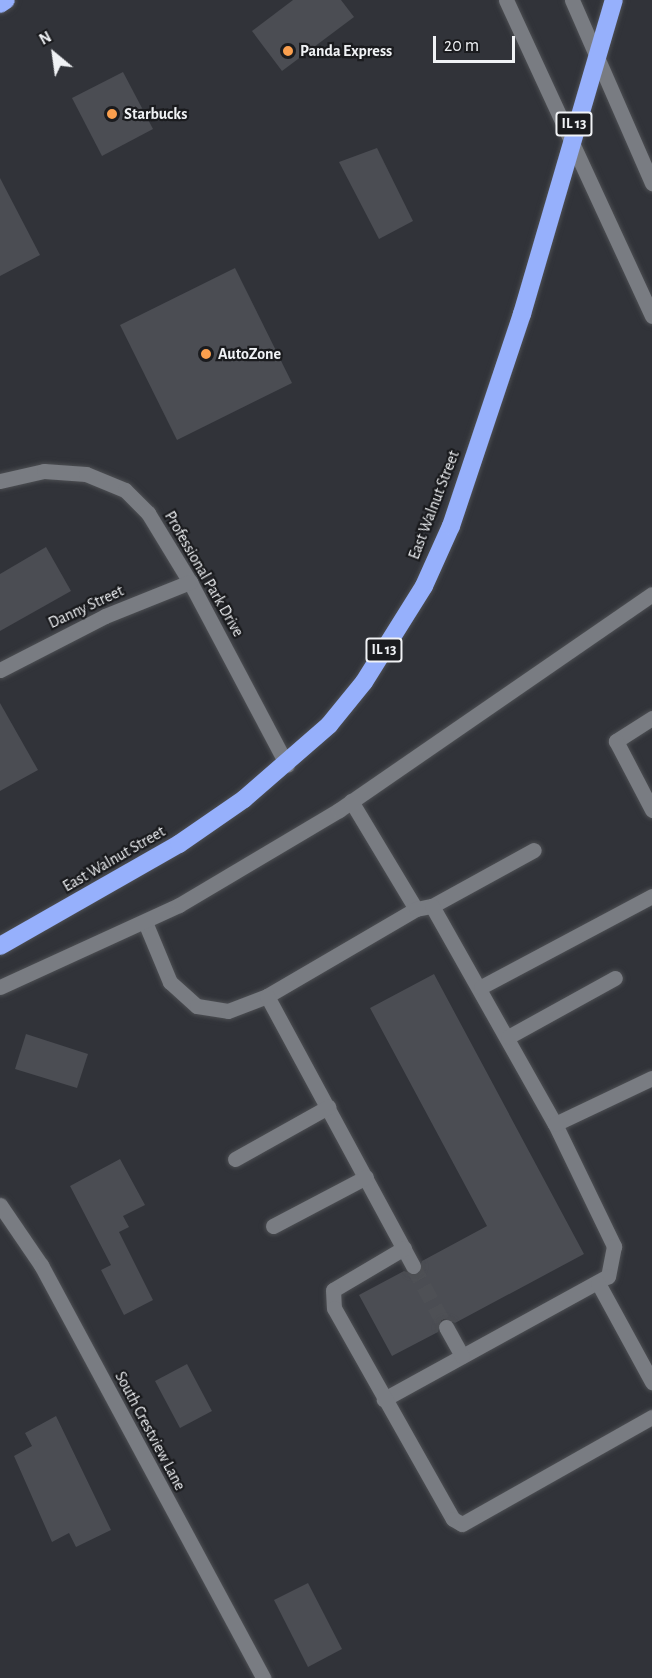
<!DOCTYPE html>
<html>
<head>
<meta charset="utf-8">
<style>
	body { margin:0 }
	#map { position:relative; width:652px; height:1678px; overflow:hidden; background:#313339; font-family:"Alegreya Sans",sans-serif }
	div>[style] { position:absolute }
	.building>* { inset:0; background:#4b4d53 }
	.minor-tunnel>* { height:15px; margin-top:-7.5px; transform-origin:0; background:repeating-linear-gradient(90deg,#4e5055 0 15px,transparent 0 23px) }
	.roads { filter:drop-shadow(0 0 2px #4d4f53) drop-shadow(0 0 2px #4d4f53) }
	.minor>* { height:15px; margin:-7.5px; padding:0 7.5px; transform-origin:7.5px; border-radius:7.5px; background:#797c82 }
	.highway>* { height:18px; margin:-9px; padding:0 9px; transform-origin:9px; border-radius:9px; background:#96b0fc }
	.dots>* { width:16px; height:16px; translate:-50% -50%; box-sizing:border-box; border:3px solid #1a1b1e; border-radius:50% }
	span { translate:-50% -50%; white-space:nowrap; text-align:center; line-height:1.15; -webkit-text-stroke:4.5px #1a1b1e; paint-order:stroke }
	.shield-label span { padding:2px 4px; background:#1a1b1e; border:2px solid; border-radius:4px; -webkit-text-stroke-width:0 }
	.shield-label { font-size:15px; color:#f0f2f5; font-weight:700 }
	.poi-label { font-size:16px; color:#f0f2f5; font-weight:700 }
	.left { translate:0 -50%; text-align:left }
	.street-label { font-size:16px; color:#f0f2f5 }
	.north { position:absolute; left:24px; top:24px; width:60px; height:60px; -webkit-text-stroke:4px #1a1b1e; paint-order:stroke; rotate:331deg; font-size:16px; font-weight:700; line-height:24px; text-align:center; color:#f0f2f5 }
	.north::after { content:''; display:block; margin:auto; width:21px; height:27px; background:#f0f2f5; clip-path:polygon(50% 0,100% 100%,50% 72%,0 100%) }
	.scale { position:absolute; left:433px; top:36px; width:82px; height:27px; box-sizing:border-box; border:3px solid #f0f2f5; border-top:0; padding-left:8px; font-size:18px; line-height:21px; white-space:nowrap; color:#f0f2f5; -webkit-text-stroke:4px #1a1b1e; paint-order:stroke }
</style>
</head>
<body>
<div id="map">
	<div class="building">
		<i style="clip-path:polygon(293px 0,341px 0,354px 17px,282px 71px,252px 31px)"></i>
		<i style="clip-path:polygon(123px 72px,153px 129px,102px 156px,72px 98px)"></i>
		<i style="clip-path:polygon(377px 148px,413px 221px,379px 239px,339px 162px)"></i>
		<i style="clip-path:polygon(0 178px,40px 255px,0 276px)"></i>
		<i style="clip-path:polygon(235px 268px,292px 383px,177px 440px,120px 325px)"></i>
		<i style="clip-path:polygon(46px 547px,71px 591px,0 631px,0 574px)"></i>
		<i style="clip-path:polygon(0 703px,38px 770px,0 791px)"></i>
		<i style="clip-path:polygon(434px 974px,584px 1254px,455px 1323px,442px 1318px,438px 1332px,392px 1356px,359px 1295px,404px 1271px,417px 1275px,422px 1261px,487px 1226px,370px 1008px)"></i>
		<i style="clip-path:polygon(26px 1034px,88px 1054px,77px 1088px,15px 1069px)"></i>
		<i style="clip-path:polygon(120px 1159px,145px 1205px,123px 1216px,129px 1227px,119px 1232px,153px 1300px,124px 1315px,101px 1270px,111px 1265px,70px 1186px)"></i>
		<i style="clip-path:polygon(187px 1364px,212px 1411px,180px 1428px,155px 1381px)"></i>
		<i style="clip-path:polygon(56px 1416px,111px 1530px,76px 1547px,69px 1533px,52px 1542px,14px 1456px,32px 1446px,25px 1433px)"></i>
		<i style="clip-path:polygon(308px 1583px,342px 1649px,308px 1667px,274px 1600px)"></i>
	</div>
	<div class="minor-tunnel">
		<i style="left:413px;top:1266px;width:69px;rotate:61.6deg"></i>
	</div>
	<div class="roads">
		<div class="minor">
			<i style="left:506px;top:0;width:348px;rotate:65.2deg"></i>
			<i style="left:572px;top:0;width:200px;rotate:66.4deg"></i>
			<i style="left:0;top:481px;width:45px;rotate:-12.8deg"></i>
			<i style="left:44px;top:471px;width:42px;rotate:4.1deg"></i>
			<i style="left:86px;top:474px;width:42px;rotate:22.3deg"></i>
			<i style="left:125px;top:490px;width:33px;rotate:45deg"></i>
			<i style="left:148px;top:513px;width:81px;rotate:58.7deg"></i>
			<i style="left:190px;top:582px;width:207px;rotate:62.1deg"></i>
			<i style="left:0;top:670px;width:118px;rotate:-27.2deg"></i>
			<i style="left:105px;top:616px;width:92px;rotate:-21.8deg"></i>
			<i style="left:652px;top:718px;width:43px;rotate:147.4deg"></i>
			<i style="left:616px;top:741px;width:78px;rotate:62.4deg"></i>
			<i style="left:351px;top:801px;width:126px;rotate:59deg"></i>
			<i style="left:432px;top:906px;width:116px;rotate:-28.8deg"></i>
			<i style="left:145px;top:922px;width:65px;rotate:67.4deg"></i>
			<i style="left:170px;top:982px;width:36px;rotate:42deg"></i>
			<i style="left:197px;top:1006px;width:31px;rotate:9deg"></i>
			<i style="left:228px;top:1011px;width:42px;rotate:-21deg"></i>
			<i style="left:267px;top:996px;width:173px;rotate:-30.3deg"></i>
			<i style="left:416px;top:909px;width:16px;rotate:-11deg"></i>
			<i style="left:432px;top:906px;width:250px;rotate:60.6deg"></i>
			<i style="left:555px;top:1124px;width:136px;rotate:64.2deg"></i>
			<i style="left:614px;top:1246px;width:31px;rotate:101deg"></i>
			<i style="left:608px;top:1276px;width:256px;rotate:151.2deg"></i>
			<i style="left:0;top:987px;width:197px;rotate:-24.6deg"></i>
			<i style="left:179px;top:905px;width:186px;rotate:-30.7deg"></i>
			<i style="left:339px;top:810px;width:380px;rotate:-34.6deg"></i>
			<i style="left:481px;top:987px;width:194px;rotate:-28deg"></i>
			<i style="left:267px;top:996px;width:307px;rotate:61.6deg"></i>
			<i style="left:508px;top:1037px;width:122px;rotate:-28.9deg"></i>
			<i style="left:555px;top:1124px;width:107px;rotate:-25.4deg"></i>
			<i style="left:235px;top:1159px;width:107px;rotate:-29.2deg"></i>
			<i style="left:0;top:1205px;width:73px;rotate:55.7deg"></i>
			<i style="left:41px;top:1265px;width:469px;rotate:61.7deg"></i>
			<i style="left:273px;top:1226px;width:105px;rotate:-27.8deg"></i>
			<i style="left:404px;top:1248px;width:82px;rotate:149.4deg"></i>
			<i style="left:333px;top:1290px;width:18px;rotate:87deg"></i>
			<i style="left:334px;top:1308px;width:242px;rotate:60.6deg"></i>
			<i style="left:453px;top:1519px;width:10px;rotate:29deg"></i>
			<i style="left:462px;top:1524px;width:218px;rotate:-29.4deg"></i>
			<i style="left:598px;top:1283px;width:113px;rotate:61.4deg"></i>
			<i style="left:446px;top:1327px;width:33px;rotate:61deg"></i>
		</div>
		<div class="highway">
			<i style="left:0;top:4px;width:7px;rotate:-34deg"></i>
			<i style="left:0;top:946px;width:206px;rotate:-29.7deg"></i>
			<i style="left:179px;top:844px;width:79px;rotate:-34.7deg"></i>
			<i style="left:244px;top:799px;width:113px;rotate:-41deg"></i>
			<i style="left:329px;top:725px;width:55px;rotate:-50.9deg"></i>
			<i style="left:364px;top:682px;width:113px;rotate:-58deg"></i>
			<i style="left:424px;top:586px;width:66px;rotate:-65.8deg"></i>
			<i style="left:451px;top:526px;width:224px;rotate:-71.5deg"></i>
			<i style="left:522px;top:314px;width:327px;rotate:-73.7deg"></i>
		</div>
	</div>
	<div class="dots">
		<i style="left:288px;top:51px;background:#fa9f4e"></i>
		<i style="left:112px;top:114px;background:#fa9f4e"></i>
		<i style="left:206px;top:354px;background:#fa9f4e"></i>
	</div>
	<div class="shield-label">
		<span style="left:574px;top:124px">IL 13</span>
		<span style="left:384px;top:650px">IL 13</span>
	</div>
	<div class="poi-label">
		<span class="left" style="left:300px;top:51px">Panda Express</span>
		<span class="left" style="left:124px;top:114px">Starbucks</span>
		<span class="left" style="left:218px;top:354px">AutoZone</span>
	</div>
	<div class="street-label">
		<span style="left:434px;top:505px;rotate:-69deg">East Walnut Street</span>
		<span style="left:204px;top:574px;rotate:60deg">Professional Park Drive</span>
		<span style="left:86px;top:607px;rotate:-25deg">Danny Street</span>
		<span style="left:114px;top:859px;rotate:-30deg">East Walnut Street</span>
		<span style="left:150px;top:1431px;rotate:62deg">South Crestview Lane</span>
	</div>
	<div class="north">N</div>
	<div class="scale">20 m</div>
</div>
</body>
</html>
